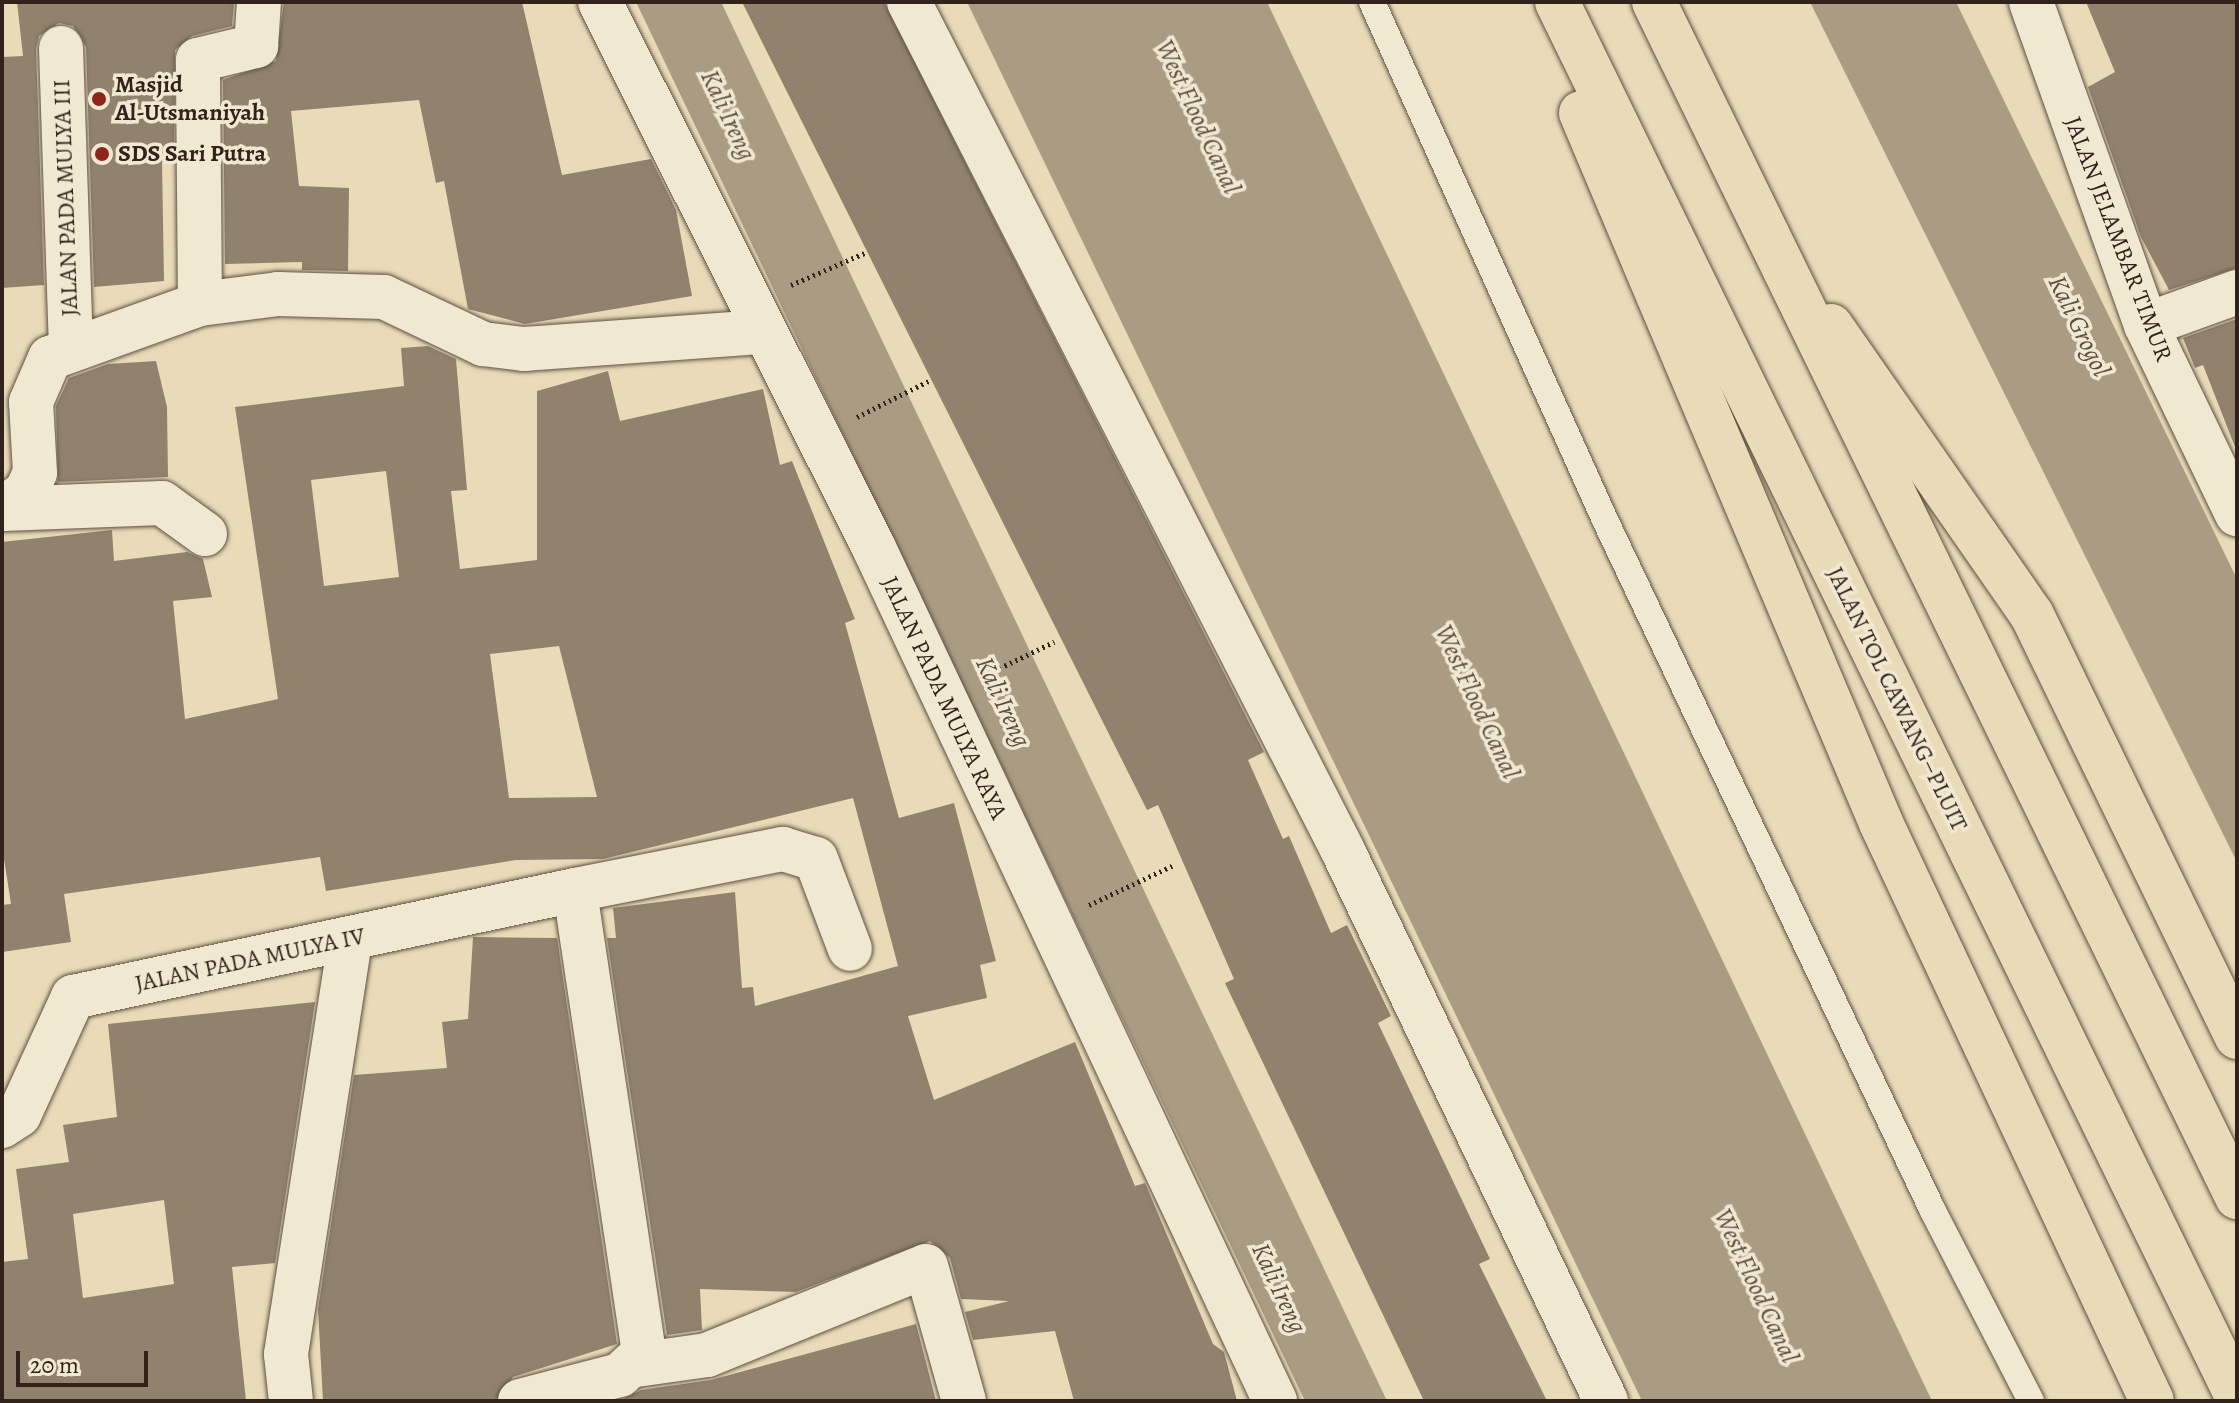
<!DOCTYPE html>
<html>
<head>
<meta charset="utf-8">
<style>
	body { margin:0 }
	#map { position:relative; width:2239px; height:1403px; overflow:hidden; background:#e9dbb8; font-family:Alegreya,serif }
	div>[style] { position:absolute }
	.water>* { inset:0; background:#aa9c83 }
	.building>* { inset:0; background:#91826d }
	.path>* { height:5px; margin-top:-2.5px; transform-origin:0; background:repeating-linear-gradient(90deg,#31221b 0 2px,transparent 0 6px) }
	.roads { filter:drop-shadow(0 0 2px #5f5042) drop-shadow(0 0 2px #5f5042) }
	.lane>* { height:26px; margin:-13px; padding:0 13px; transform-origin:13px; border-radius:13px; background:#f1e8d1 }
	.street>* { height:44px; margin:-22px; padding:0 22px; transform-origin:22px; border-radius:22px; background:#f1e8d1 }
	.highway>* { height:44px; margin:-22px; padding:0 22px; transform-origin:22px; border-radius:22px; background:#e9dbb8 }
	.dots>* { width:22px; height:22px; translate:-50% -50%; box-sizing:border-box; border:4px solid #f1e8d1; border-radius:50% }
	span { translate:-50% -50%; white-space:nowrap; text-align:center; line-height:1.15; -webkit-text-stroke:7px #f1e8d1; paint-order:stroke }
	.poi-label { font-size:24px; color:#31221b; font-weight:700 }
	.left { translate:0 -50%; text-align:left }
	.street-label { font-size:24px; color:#31221b }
	.water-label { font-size:26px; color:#5b4d3f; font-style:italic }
	.frame { position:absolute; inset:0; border:4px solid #31221b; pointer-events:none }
	.scale { position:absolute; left:16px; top:1351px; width:132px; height:36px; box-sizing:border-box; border:4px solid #31221b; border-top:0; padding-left:10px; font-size:24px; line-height:28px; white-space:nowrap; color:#31221b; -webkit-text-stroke:6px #f1e8d1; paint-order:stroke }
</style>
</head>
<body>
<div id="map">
	<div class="water">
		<i style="clip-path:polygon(636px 2px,721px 2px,1387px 1401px,1305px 1401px)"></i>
		<i style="clip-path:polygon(967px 2px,1267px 2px,1932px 1401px,1642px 1401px)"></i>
		<i style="clip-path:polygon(1810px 2px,1956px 2px,2237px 579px,2237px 862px)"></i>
	</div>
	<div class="building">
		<i style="clip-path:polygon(17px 2px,234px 2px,232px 26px,192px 36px,175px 50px,174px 161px,162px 162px,164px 281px,94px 287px,86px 47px,73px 26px,59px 23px,39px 36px,36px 49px,44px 285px,2px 288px,2px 57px,23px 56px)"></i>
		<i style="clip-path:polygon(284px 2px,522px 2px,562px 175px,651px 159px,676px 210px,692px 296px,525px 324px,468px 309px,444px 181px,436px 183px,419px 100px,291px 111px,299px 186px,349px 188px,348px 271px,302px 270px,302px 262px,225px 264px,223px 80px,276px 61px)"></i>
		<i style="clip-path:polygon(742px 2px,884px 2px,1264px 752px,1248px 760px,1283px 839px,1289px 836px,1331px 933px,1347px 925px,1391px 1016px,1378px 1023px,1490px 1259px,1479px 1264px,1547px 1401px,1424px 1401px,1225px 983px,1234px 979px,1158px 805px,1147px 810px)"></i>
		<i style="clip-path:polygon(2086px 2px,2237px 2px,2237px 268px,2169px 290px,2141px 237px,2088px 87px,2115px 72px)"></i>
		<i style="clip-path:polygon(2237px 319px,2237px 446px,2235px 447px,2203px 365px,2195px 368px,2183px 338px)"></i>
		<i style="clip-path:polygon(evenodd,428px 346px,456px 359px,467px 490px,451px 491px,460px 569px,537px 560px,537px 391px,608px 371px,620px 421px,763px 389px,780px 465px,792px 461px,855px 619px,845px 623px,899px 818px,954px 803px,996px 961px,980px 965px,987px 998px,908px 1016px,934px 1100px,1075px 1042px,1135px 1186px,1145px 1183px,1213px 1344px,1224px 1352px,1237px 1401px,1074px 1401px,1055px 1331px,973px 1340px,965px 1312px,1009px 1301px,961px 1299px,950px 1258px,930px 1241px,796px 1292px,700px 1289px,702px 1330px,667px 1335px,607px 938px,616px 938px,613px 908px,735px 892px,742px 988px,753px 987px,755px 1006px,898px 966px,853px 798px,603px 859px,516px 860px,326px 891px,320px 857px,64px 894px,71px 942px,2px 952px,2px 905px,11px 904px,2px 846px,2px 542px,112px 530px,114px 561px,187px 552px,203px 559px,212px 597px,173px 601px,185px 719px,278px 699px,235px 407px,404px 386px,401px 348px,428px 346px,386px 471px,399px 577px,324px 586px,311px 480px,386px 471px,428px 346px,559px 646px,597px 797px,509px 798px,490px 654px,559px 646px)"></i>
		<i style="clip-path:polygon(156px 361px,167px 407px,168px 477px,58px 482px,56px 406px,69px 378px,108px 364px)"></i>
		<i style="clip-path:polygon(473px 937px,557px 938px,617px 1344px,513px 1377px,496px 1401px,323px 1401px,318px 1309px,354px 1075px,447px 1068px,442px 1022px,468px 1019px)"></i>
		<i style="clip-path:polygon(evenodd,315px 1002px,275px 1263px,232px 1267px,246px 1401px,2px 1401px,2px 1262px,28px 1259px,16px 1169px,69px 1162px,63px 1125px,117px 1117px,108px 1024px,315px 1002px,164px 1200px,174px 1284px,83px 1298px,73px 1214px,164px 1200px)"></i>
		<i style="clip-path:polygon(916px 1324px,936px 1401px,619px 1401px,641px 1390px,711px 1380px)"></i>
	</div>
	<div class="path">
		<i style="left:791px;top:285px;width:83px;rotate:-23.5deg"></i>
		<i style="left:857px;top:417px;width:83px;rotate:-26.6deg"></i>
		<i style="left:983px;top:676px;width:79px;rotate:-25.6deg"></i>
		<i style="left:1089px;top:905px;width:92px;rotate:-25.2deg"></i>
	</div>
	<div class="roads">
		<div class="lane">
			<i style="left:1372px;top:2px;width:568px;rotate:65.78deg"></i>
			<i style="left:1605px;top:520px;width:765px;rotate:64.61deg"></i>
			<i style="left:1933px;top:1211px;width:214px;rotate:62.7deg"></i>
		</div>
		<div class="street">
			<i style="left:600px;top:2px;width:611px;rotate:63.35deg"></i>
			<i style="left:874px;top:548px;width:943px;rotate:64.82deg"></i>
			<i style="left:909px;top:2px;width:953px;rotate:62.92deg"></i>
			<i style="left:1343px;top:851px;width:610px;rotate:64.44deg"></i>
			<i style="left:2031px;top:2px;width:343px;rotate:70.4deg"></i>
			<i style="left:2146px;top:325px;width:210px;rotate:64.3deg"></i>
			<i style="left:61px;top:48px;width:301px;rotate:88.1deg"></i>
			<i style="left:200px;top:304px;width:244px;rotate:-90.5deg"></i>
			<i style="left:198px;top:60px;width:60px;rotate:-13.6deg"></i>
			<i style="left:256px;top:46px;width:44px;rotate:-86.1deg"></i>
			<i style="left:2146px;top:325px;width:97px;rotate:-19.9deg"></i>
			<i style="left:2px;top:509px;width:29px;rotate:-35deg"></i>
			<i style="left:26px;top:492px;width:21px;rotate:-65deg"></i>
			<i style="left:35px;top:473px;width:71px;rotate:-93.2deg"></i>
			<i style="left:31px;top:402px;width:48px;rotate:-66.6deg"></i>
			<i style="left:50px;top:358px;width:159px;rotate:-19.8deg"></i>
			<i style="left:200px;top:304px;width:79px;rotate:-7.3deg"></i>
			<i style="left:278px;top:294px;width:106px;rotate:1.6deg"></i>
			<i style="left:384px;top:297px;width:110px;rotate:25.4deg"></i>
			<i style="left:483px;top:344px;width:41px;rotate:7deg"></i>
			<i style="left:524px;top:349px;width:237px;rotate:-4.1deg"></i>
			<i style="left:3px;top:509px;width:159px;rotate:-2.2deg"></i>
			<i style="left:162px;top:503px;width:53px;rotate:35.8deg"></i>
			<i style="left:2px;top:1126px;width:20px;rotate:-33deg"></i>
			<i style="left:19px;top:1115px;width:130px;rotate:-65.4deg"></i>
			<i style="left:73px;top:997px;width:513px;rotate:-12.03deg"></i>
			<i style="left:575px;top:890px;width:212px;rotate:-11.2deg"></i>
			<i style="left:783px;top:849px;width:34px;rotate:17deg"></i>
			<i style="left:816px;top:859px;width:96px;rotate:69.3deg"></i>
			<i style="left:636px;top:1365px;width:72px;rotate:-8deg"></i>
			<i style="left:707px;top:1355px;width:236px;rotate:-22.1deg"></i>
			<i style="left:926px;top:1266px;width:140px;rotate:74.3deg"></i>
			<i style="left:291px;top:1401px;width:47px;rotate:-96.1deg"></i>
			<i style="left:286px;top:1354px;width:419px;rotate:-81.2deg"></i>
			<i style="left:520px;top:1401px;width:103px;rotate:-14.6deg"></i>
			<i style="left:620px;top:1375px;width:33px;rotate:-43deg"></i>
			<i style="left:644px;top:1353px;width:468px;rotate:-98.5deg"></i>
		</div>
		<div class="highway">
			<i style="left:1557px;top:2px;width:1551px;rotate:64deg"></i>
			<i style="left:1654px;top:2px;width:1330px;rotate:63.99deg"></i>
			<i style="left:1581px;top:113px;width:771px;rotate:67.09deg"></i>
			<i style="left:1881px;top:823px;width:638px;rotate:64.88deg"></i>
			<i style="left:1831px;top:326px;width:352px;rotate:55.2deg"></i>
			<i style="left:2032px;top:615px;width:469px;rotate:64.1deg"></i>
		</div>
	</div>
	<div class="dots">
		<i style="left:99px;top:99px;background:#8f2418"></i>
		<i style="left:102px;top:154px;background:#8f2418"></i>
	</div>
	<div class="poi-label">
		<span class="left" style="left:115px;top:99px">Masjid<br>Al-Utsmaniyah</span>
		<span class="left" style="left:118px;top:154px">SDS Sari Putra</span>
	</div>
	<div class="street-label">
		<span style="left:66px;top:198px;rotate:-92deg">JALAN PADA MULYA III</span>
		<span style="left:2118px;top:239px;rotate:69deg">JALAN JELAMBAR TIMUR</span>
		<span style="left:944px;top:698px;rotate:65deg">JALAN PADA MULYA RAYA</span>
		<span style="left:1897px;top:699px;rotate:64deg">JALAN TOL CAWANG–PLUIT</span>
		<span style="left:250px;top:960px;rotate:-12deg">JALAN PADA MULYA IV</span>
	</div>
	<div class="water-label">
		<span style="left:728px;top:115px;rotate:65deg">Kali Ireng</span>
		<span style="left:1198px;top:117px;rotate:65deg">West Flood Canal</span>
		<span style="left:2079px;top:326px;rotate:64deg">Kali Grogol</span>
		<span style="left:1003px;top:702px;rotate:65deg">Kali Ireng</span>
		<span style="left:1477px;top:702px;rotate:65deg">West Flood Canal</span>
		<span style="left:1756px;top:1286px;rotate:65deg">West Flood Canal</span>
		<span style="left:1279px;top:1288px;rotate:65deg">Kali Ireng</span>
	</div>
	<div class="frame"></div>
	<div class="scale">20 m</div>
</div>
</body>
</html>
